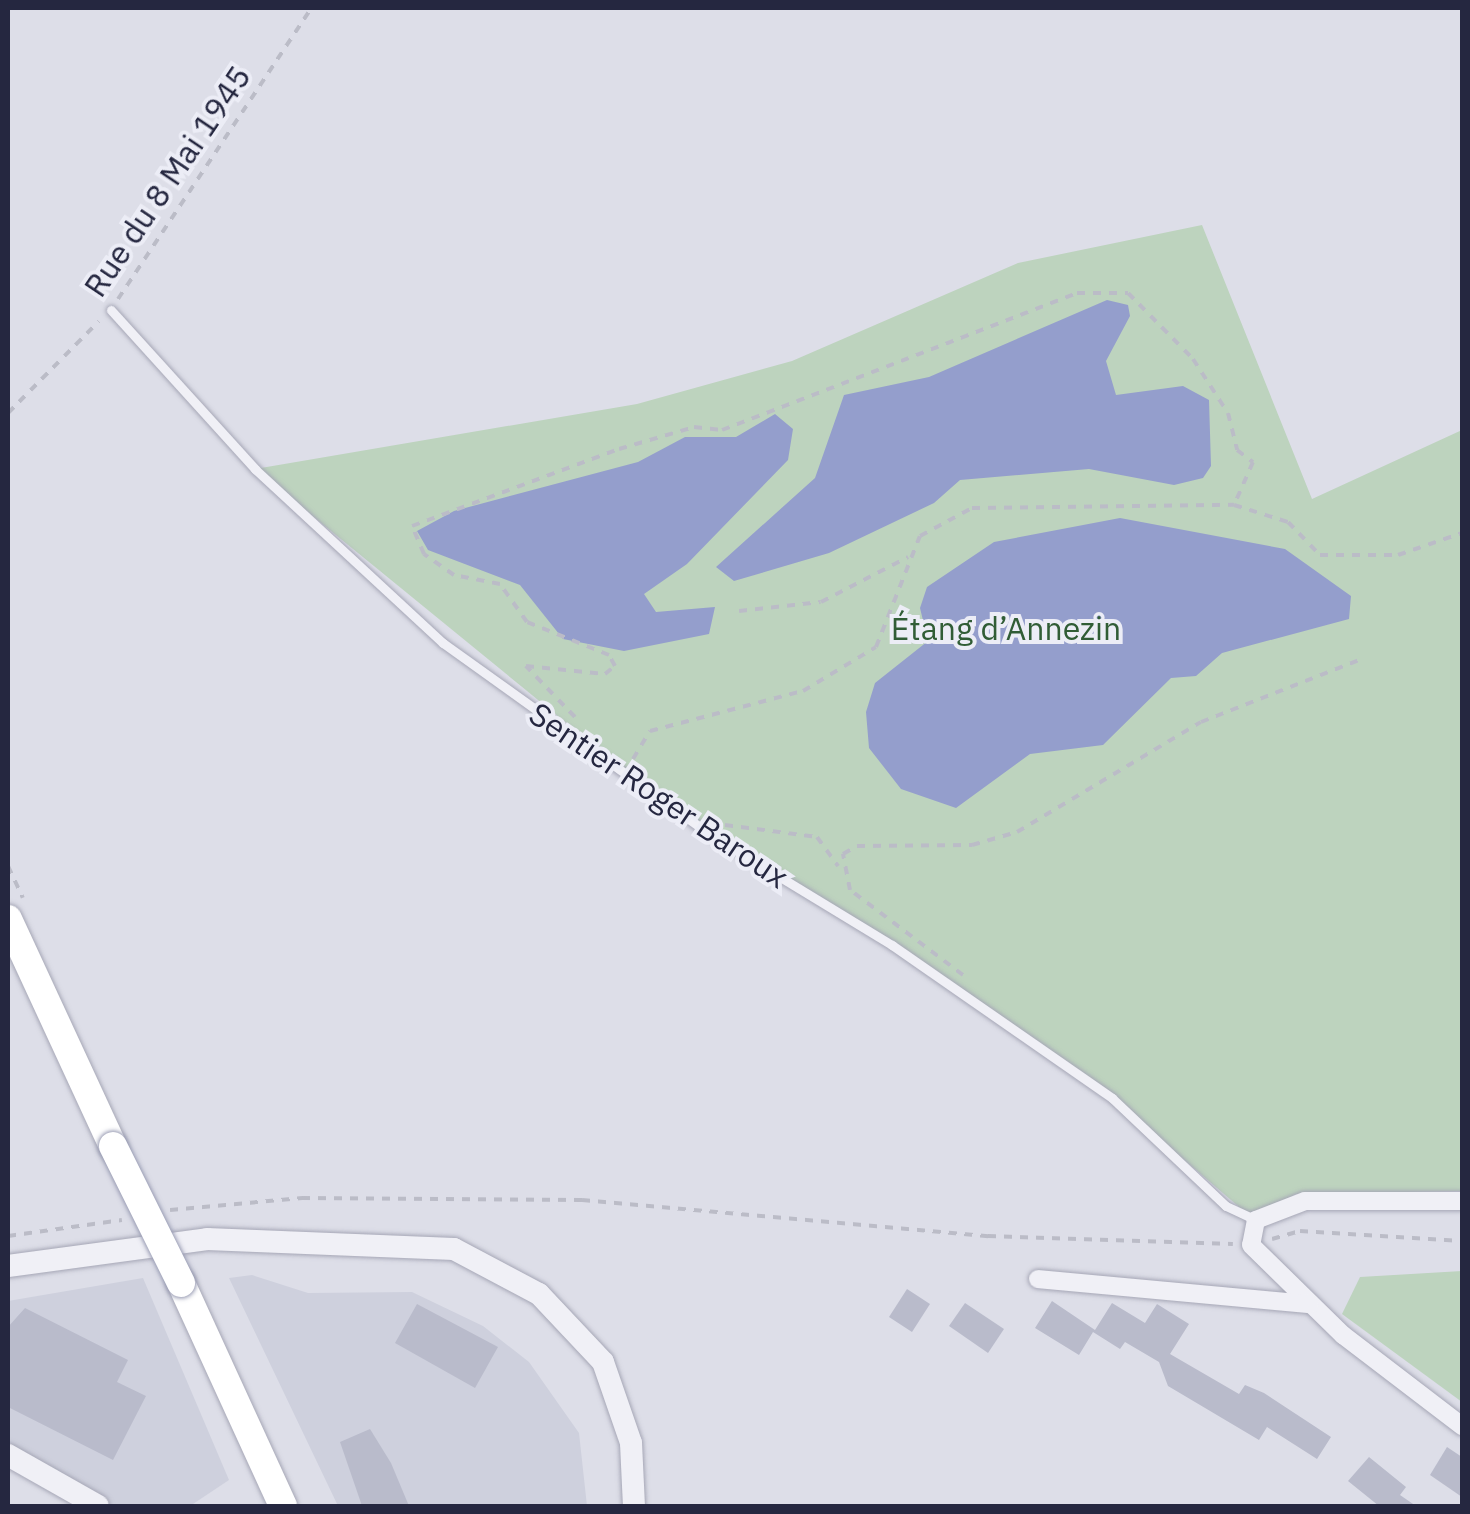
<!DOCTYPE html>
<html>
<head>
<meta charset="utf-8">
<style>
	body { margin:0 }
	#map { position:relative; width:1470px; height:1514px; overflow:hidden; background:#dddee8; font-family:"IBM Plex Sans",sans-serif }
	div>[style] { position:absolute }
	.built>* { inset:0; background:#ced0dd }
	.green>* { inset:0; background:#bdd3be }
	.water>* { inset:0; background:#949ecc }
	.building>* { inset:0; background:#b9bbcb }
	.path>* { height:4px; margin-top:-2px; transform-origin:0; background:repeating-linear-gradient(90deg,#bbbcc7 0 8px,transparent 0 16px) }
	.roads { filter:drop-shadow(0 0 2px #a6a7b6) drop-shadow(0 0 2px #a6a7b6) }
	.service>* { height:9px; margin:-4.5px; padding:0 4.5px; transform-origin:4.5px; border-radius:4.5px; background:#f0f0f6 }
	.minor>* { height:18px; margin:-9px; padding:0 9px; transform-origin:9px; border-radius:9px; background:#f0f0f6 }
	.tertiary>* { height:22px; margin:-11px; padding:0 11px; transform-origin:11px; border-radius:11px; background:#f0f0f6 }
	.primary>* { height:28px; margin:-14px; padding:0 14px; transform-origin:14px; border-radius:14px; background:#fff }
	.bridges { filter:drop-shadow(0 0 2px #9b9eb5) drop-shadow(0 0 2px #9b9eb5) }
	.primary-bridge>* { height:28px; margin:-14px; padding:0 14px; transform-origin:14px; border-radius:14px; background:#fff }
	span { translate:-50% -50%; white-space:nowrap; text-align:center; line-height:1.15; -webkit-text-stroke:8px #ecedf6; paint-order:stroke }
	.street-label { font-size:32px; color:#252740 }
	.park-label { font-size:32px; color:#315d36 }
	.frame { position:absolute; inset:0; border:10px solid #252740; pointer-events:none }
</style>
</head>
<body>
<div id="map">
	<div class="built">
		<i style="clip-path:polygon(252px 1275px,308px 1293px,412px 1292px,483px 1326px,529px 1362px,579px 1433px,587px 1506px,338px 1506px,229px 1278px)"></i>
		<i style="clip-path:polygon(143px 1278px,229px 1480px,190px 1506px,98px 1506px,8px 1455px,8px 1301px)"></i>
	</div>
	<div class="green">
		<i style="clip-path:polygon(1202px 225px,1312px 499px,1462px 430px,1462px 1191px,1296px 1194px,1252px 1218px,1112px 1098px,635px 779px,255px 469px,637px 404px,792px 361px,1018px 263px)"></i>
		<i style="clip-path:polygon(1462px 1271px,1462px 1402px,1342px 1314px,1360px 1277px)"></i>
	</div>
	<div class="water">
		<i style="clip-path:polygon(1107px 300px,1128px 305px,1130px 316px,1106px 361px,1116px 395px,1183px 386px,1209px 400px,1211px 466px,1203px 478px,1174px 485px,1089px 469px,960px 480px,934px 503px,829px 553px,734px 581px,716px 567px,815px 478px,844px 395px,929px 377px)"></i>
		<i style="clip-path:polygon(775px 414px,793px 429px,788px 460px,687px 564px,644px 594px,656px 612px,715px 607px,709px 634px,624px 651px,563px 639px,520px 585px,428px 550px,417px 531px,454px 511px,638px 462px,685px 437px,736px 437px)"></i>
		<i style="clip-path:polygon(1120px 518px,1285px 549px,1351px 596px,1349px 619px,1222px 653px,1196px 676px,1171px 678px,1103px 745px,1030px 754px,956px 808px,901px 789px,869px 748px,866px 712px,875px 683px,928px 641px,920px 608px,927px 587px,994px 542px)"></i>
	</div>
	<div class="building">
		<i style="clip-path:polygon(907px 1289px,930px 1304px,912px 1332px,889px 1317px)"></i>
		<i style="clip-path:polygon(1052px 1301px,1095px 1330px,1112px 1303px,1145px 1323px,1157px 1304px,1189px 1324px,1170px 1354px,1239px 1394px,1245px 1385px,1264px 1393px,1331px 1437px,1317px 1459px,1267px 1427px,1259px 1440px,1168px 1386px,1159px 1362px,1125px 1342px,1120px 1349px,1093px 1332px,1079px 1355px,1035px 1328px)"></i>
		<i style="clip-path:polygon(965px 1303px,1004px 1329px,988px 1353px,949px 1326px)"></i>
		<i style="clip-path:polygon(417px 1304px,498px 1347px,475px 1388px,395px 1343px)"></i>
		<i style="clip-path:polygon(25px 1308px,128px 1360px,117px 1382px,146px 1396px,113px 1460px,8px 1407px,8px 1327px)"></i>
		<i style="clip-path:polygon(370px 1429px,391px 1463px,409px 1506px,362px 1506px,340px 1442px)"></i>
		<i style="clip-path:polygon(1447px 1447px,1462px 1457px,1462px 1497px,1430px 1475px)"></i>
		<i style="clip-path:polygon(1369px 1457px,1406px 1487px,1400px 1495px,1416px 1506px,1379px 1506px,1348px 1481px)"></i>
	</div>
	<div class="path">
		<i style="left:118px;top:299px;width:349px;rotate:-56.4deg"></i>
		<i style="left:8px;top:413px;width:129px;rotate:-45.3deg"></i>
		<i style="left:739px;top:611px;width:82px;rotate:-6.3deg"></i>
		<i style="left:821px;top:602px;width:98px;rotate:-27.3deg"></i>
		<i style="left:575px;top:717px;width:71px;rotate:-133.9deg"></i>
		<i style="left:526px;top:666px;width:79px;rotate:5.8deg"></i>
		<i style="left:605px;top:674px;width:13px;rotate:-39deg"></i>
		<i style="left:615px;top:666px;width:13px;rotate:-119deg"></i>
		<i style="left:609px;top:655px;width:88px;rotate:-158.1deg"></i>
		<i style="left:527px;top:622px;width:47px;rotate:-125.4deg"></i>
		<i style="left:500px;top:584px;width:47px;rotate:-168.9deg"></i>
		<i style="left:454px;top:575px;width:37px;rotate:-145deg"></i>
		<i style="left:424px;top:554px;width:30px;rotate:-113deg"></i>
		<i style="left:412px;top:526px;width:221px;rotate:-20.4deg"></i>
		<i style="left:619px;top:449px;width:78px;rotate:-16.3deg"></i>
		<i style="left:694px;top:427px;width:28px;rotate:6deg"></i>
		<i style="left:722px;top:430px;width:381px;rotate:-21.1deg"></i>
		<i style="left:1077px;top:293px;width:51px"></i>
		<i style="left:1128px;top:293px;width:93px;rotate:45.4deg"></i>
		<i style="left:1193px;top:359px;width:64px;rotate:57.1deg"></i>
		<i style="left:1228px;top:413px;width:38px;rotate:76deg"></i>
		<i style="left:1237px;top:450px;width:20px;rotate:37deg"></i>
		<i style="left:1253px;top:462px;width:47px;rotate:113.8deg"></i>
		<i style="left:633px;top:759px;width:33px;rotate:-59deg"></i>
		<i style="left:650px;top:731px;width:158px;rotate:-14.7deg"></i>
		<i style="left:803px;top:691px;width:85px;rotate:-31.1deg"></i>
		<i style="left:876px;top:647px;width:119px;rotate:-68.4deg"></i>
		<i style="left:920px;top:536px;width:59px;rotate:-28.3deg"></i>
		<i style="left:972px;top:508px;width:262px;rotate:-0.7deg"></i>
		<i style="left:1234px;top:505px;width:57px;rotate:17.5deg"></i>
		<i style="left:1288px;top:522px;width:46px;rotate:45.9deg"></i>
		<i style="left:1320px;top:555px;width:78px"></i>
		<i style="left:1398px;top:555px;width:68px;rotate:-19deg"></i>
		<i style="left:725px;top:825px;width:93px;rotate:7.4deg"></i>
		<i style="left:817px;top:837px;width:36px;rotate:54deg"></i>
		<i style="left:8px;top:866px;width:35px;rotate:65deg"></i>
		<i style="left:963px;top:975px;width:141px;rotate:-143deg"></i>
		<i style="left:850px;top:890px;width:37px;rotate:-101deg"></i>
		<i style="left:843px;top:854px;width:16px;rotate:-30deg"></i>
		<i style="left:857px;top:846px;width:115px;rotate:-0.5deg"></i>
		<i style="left:972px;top:845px;width:47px;rotate:-16.1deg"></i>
		<i style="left:1017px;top:832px;width:214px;rotate:-30.9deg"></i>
		<i style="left:1201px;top:722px;width:173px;rotate:-21.4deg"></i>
		<i style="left:170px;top:1210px;width:133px;rotate:-5.2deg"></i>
		<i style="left:302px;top:1198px;width:280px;rotate:0.4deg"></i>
		<i style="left:582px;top:1200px;width:408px;rotate:5.1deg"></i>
		<i style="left:988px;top:1236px;width:245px;rotate:1.9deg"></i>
		<i style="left:8px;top:1236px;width:115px;rotate:-8deg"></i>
		<i style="left:1272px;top:1239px;width:29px;rotate:-16deg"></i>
		<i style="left:1300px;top:1231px;width:162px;rotate:3.5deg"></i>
	</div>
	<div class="roads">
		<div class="service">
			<i style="left:111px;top:310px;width:215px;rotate:47.8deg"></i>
			<i style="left:255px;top:469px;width:256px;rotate:42.8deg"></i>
			<i style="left:443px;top:643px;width:330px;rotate:35.6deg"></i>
			<i style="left:711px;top:835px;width:212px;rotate:31.3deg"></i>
			<i style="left:892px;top:945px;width:268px;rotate:34.8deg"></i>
			<i style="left:1112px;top:1098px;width:157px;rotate:43.5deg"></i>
			<i style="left:1226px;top:1206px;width:33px;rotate:25deg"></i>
		</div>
		<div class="minor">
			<i style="left:1462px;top:1201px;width:157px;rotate:180deg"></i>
			<i style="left:1305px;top:1201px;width:53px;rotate:158.8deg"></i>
			<i style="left:1256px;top:1220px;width:25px;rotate:101deg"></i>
			<i style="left:1251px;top:1245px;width:129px;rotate:44.4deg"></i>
			<i style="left:1343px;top:1335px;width:150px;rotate:37.4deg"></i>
			<i style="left:1038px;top:1279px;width:273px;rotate:5.3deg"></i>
		</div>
		<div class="tertiary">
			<i style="left:8px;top:1266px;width:201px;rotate:-7.7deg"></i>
			<i style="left:207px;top:1239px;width:247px;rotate:2.3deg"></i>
			<i style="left:454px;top:1249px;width:96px;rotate:27.9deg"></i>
			<i style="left:539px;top:1294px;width:93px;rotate:46.7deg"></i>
			<i style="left:603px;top:1362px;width:86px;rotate:70.9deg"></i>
			<i style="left:631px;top:1443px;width:63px;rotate:87.3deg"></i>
			<i style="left:8px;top:1455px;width:103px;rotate:29.5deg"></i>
		</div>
		<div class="primary">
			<i style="left:8px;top:919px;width:250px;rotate:65.2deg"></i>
			<i style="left:181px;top:1283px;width:245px;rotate:65.4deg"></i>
		</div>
	</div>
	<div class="bridges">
		<div class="primary-bridge">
			<i style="left:113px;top:1146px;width:153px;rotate:63.6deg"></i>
		</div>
	</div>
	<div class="street-label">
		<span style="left:167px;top:181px;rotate:-56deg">Rue du 8 Mai 1945</span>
		<span style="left:659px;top:795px;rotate:34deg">Sentier Roger Baroux</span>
	</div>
	<div class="park-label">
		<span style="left:1006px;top:628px">Étang d’Annezin</span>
	</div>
	<div class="frame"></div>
</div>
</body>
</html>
